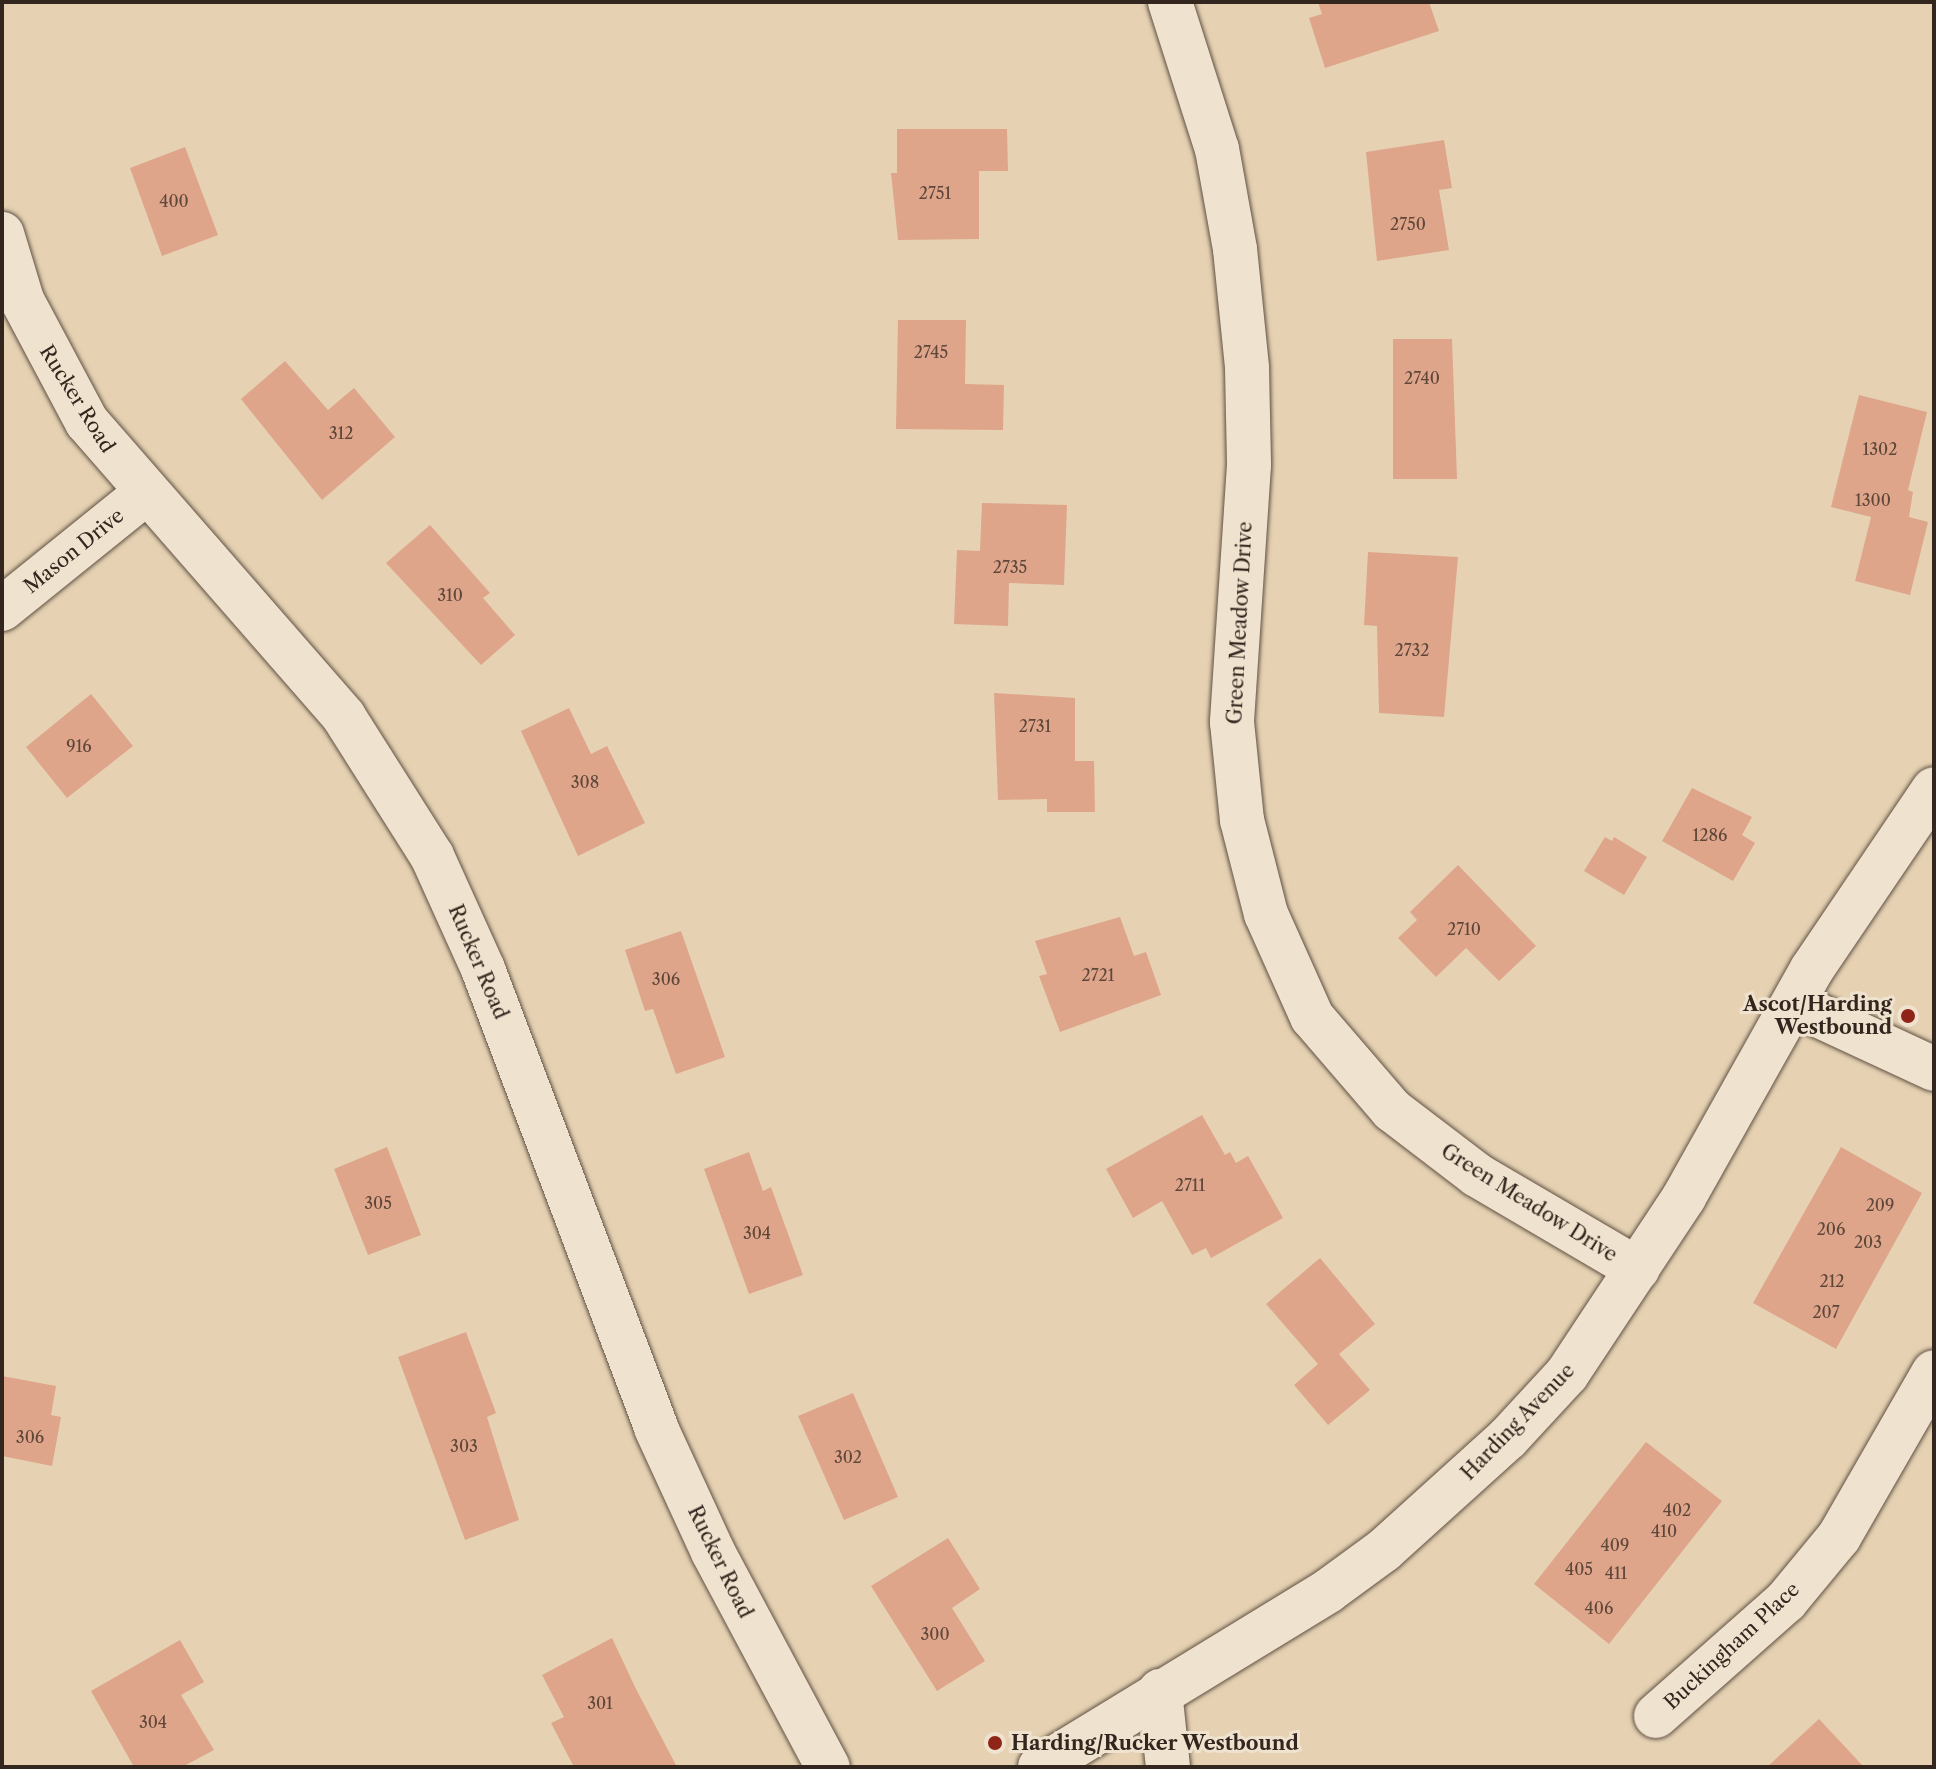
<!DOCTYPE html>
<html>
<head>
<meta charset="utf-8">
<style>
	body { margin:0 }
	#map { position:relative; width:1936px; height:1769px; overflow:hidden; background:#e6d2b3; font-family:"Libre Caslon Text",serif }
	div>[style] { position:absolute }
	.building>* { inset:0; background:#dea58b }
	.roads { filter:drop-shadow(0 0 2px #605143) drop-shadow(0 0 2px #605143) }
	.minor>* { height:44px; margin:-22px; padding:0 22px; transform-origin:22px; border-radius:22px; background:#efe2ce }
	.secondary>* { height:44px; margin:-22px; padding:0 22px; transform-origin:22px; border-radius:22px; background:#efe2ce }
	.dots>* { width:22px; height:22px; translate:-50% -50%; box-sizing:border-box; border:4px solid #efe2ce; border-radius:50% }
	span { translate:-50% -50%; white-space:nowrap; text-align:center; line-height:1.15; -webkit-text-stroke:6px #efe2ce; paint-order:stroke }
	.number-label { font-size:16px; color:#5e4639 }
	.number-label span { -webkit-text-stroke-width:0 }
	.street-label { font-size:20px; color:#33261e }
	.poi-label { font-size:20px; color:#33261e; font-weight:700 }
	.right { translate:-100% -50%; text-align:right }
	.left { translate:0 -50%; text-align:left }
	.frame { position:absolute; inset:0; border:4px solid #33261e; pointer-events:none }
</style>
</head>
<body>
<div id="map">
	<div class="building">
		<i style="clip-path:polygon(1318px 2px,1429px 2px,1439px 31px,1325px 68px,1309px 18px,1322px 14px)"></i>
		<i style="clip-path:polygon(897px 129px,1007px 129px,1008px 171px,979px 171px,979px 239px,898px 240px,891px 173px,897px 173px)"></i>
		<i style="clip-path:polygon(1444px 140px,1452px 188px,1439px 190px,1449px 250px,1377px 261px,1366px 152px)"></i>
		<i style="clip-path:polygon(185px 147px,218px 235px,162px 256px,130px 168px)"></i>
		<i style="clip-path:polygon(898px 320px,966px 320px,965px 384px,1004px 385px,1003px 430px,896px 429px)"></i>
		<i style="clip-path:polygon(1393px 339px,1452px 339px,1457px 479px,1393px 479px)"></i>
		<i style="clip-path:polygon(285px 361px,328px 410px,354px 388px,395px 437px,322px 500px,241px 399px)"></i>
		<i style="clip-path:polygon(1859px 395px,1927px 412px,1908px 490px,1913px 492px,1909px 517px,1928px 522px,1910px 595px,1855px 581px,1871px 517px,1831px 507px)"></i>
		<i style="clip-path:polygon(982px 503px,1067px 505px,1064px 585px,1009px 583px,1008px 626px,954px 624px,957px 550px,980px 551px)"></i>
		<i style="clip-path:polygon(430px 525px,490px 593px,483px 598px,515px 635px,481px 665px,386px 563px)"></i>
		<i style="clip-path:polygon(1368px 552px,1458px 557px,1444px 717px,1379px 713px,1377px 626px,1364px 625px)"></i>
		<i style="clip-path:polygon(994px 693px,1075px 698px,1075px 761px,1094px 761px,1095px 812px,1047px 812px,1047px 799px,998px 800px)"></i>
		<i style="clip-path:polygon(91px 694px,133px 746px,67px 798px,26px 747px)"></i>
		<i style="clip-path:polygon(569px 708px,591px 754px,607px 746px,645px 823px,578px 856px,521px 731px)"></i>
		<i style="clip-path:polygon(1692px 788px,1752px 817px,1742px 835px,1755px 843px,1733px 881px,1662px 841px)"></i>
		<i style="clip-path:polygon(1605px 837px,1612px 841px,1614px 837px,1647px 857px,1624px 895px,1584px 871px)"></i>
		<i style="clip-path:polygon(1458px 865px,1536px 946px,1499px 981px,1466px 948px,1436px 977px,1398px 938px,1417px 920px,1410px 912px)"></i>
		<i style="clip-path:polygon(1120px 917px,1134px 956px,1146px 952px,1161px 995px,1060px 1032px,1039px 976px,1047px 974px,1035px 941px)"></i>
		<i style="clip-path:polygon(681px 931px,725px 1057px,676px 1074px,653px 1009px,645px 1011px,625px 950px)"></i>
		<i style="clip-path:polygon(1202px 1115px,1225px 1155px,1230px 1152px,1236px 1163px,1248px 1156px,1283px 1218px,1211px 1258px,1206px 1248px,1192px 1255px,1162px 1201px,1133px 1218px,1106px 1169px)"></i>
		<i style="clip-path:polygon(387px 1147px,421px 1235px,368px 1255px,334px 1169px)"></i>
		<i style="clip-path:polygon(1841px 1147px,1922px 1193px,1836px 1349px,1753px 1303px)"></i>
		<i style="clip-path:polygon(749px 1152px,763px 1191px,771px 1187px,803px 1275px,749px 1294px,704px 1169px)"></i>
		<i style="clip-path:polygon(1320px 1258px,1375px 1324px,1339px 1354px,1370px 1390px,1328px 1425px,1294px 1385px,1318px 1364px,1266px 1304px)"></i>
		<i style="clip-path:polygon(466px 1332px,496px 1413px,487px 1417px,519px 1520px,465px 1540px,398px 1357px)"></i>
		<i style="clip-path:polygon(2px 1376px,56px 1386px,51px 1415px,61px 1417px,52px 1466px,2px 1456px)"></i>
		<i style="clip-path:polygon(853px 1393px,898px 1497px,844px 1520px,798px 1416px)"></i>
		<i style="clip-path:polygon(1646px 1442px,1722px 1501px,1609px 1644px,1534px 1584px)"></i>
		<i style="clip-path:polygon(948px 1538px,980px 1589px,952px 1608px,985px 1661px,937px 1691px,871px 1586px)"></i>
		<i style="clip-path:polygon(612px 1638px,636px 1689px,677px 1767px,574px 1767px,551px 1723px,564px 1717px,542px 1675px)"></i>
		<i style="clip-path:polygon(180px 1640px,204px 1682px,181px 1695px,214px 1750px,182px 1767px,134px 1767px,91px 1691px)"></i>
		<i style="clip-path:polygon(1819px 1719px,1864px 1767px,1767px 1767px)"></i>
	</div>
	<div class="roads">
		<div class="minor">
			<i style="left:1170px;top:2px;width:154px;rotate:72.3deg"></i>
			<i style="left:1217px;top:149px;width:102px;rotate:79.8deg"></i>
			<i style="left:1235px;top:249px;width:120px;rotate:84.2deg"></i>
			<i style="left:1247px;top:368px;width:97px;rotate:88.8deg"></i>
			<i style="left:1249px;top:465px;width:258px;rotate:93.8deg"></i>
			<i style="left:1232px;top:722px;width:99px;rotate:84.2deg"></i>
			<i style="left:1242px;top:820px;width:97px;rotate:75.7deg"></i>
			<i style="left:1266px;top:914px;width:113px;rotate:65.9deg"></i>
			<i style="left:1312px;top:1017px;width:123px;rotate:49.3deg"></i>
			<i style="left:1392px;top:1110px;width:107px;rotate:37.4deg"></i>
			<i style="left:1477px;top:1175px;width:186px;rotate:30.4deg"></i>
			<i style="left:2px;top:234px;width:69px;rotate:73.1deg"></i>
			<i style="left:22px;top:300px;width:138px;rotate:62deg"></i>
			<i style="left:87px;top:422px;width:391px;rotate:48.9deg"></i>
			<i style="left:344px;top:717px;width:165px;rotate:57.7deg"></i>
			<i style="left:432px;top:856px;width:124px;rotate:65.7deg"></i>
			<i style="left:483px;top:969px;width:491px;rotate:69.3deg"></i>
			<i style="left:656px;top:1428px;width:136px;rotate:65.3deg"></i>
			<i style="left:713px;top:1552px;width:244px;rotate:61.9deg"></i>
			<i style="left:2px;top:609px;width:185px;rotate:-38.9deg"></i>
			<i style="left:1794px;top:1004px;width:154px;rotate:24.9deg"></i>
			<i style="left:1160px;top:1691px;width:76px;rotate:84deg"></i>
			<i style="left:1656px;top:1716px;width:174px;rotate:-41.5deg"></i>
			<i style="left:1786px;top:1601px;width:83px;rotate:-50.4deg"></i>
			<i style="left:1839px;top:1537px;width:190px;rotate:-60.1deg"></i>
		</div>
		<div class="secondary">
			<i style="left:1040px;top:1767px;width:338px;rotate:-31.4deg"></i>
			<i style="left:1328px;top:1591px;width:69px;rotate:-36.2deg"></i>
			<i style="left:1384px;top:1550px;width:167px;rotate:-42.1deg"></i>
			<i style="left:1508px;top:1438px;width:87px;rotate:-47.3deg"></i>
			<i style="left:1567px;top:1374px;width:212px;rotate:-56.5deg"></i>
			<i style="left:1684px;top:1197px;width:261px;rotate:-60.7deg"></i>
			<i style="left:1812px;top:969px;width:217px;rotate:-55.9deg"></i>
		</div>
	</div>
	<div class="dots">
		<i style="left:1908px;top:1016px;background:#8f2418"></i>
		<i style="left:995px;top:1743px;background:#8f2418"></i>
	</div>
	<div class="number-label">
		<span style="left:935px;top:193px">2751</span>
		<span style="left:174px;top:201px">400</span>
		<span style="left:1408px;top:224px">2750</span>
		<span style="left:931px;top:352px">2745</span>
		<span style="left:1422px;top:378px">2740</span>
		<span style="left:341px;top:433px">312</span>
		<span style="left:1880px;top:449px">1302</span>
		<span style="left:1873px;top:500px">1300</span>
		<span style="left:1010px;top:567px">2735</span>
		<span style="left:450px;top:595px">310</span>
		<span style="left:1412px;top:650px">2732</span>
		<span style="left:1035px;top:726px">2731</span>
		<span style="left:79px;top:746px">916</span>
		<span style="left:585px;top:782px">308</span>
		<span style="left:1710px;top:835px">1286</span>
		<span style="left:1464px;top:929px">2710</span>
		<span style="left:1098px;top:975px">2721</span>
		<span style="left:666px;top:979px">306</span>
		<span style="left:1190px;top:1185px">2711</span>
		<span style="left:378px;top:1203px">305</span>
		<span style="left:1880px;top:1205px">209</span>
		<span style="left:1831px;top:1229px">206</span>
		<span style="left:757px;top:1233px">304</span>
		<span style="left:1868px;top:1242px">203</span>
		<span style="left:1832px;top:1281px">212</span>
		<span style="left:1826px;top:1312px">207</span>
		<span style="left:30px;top:1437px">306</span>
		<span style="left:464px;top:1446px">303</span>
		<span style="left:848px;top:1457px">302</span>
		<span style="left:1677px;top:1510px">402</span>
		<span style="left:1664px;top:1531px">410</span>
		<span style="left:1615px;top:1545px">409</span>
		<span style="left:1579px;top:1569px">405</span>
		<span style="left:1616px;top:1573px">411</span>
		<span style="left:1599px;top:1608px">406</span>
		<span style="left:935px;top:1634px">300</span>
		<span style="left:600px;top:1703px">301</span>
		<span style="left:153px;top:1722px">304</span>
	</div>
	<div class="street-label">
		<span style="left:77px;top:399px;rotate:58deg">Rucker Road</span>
		<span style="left:74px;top:551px;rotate:-39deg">Mason Drive</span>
		<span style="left:1240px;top:623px;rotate:-87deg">Green Meadow Drive</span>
		<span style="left:478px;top:962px;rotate:67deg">Rucker Road</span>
		<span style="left:1529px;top:1203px;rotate:32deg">Green Meadow Drive</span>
		<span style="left:1518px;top:1422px;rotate:-46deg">Harding Avenue</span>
		<span style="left:720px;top:1562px;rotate:64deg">Rucker Road</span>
		<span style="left:1732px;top:1646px;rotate:-43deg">Buckingham Place</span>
	</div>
	<div class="poi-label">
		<span class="right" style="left:1892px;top:1016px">Ascot/Harding<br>Westbound</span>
		<span class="left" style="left:1011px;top:1743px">Harding/Rucker Westbound</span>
	</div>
	<div class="frame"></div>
</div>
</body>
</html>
